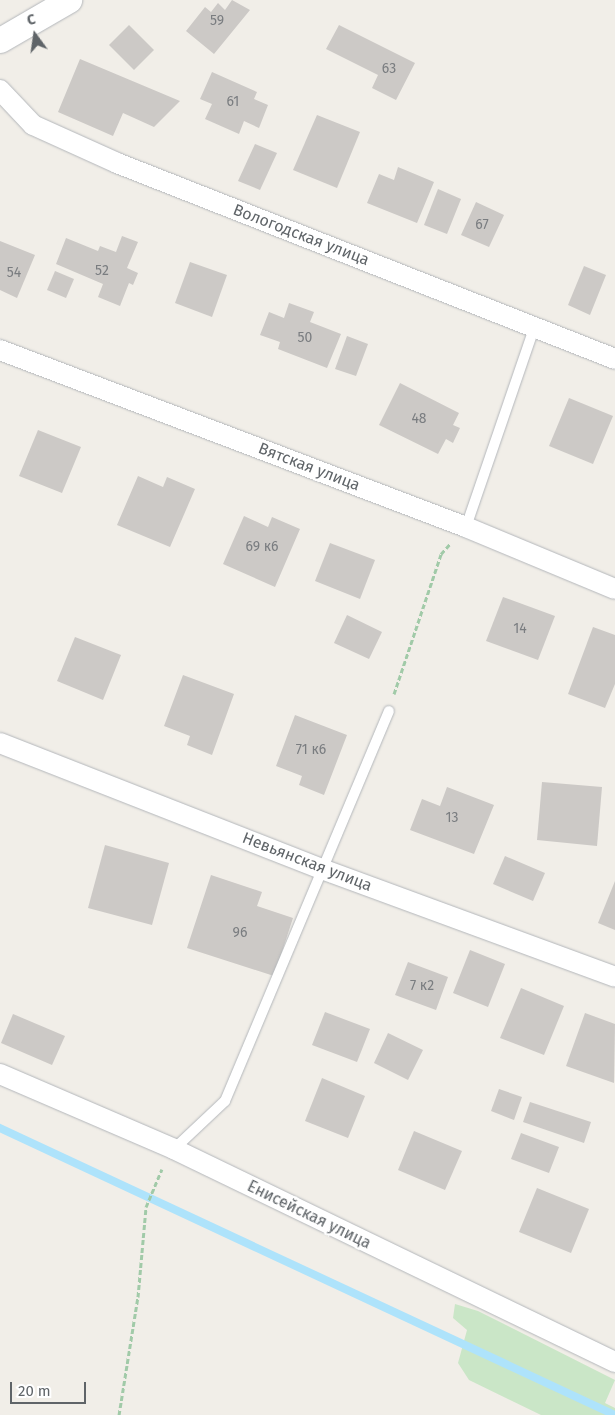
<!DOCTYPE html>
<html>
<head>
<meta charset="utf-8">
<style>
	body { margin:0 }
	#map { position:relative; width:615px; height:1415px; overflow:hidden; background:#f1eee8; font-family:"Fira Sans",sans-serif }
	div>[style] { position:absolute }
	.green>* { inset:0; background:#cae6c7 }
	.stream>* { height:8px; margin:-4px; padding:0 4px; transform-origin:4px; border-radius:4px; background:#aee3fb }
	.building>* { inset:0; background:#ccc9c6 }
	.path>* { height:3px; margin-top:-1.5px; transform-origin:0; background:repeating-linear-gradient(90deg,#a1caa8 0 5px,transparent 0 7.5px) }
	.roads { filter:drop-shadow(0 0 1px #b3b6ba) drop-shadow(0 0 1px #b3b6ba) }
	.service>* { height:10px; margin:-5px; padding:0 5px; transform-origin:5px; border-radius:5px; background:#fff }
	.minor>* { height:20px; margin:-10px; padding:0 10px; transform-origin:10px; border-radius:10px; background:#fff }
	.tertiary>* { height:25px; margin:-12.5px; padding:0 12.5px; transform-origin:12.5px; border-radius:12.5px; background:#fff }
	span { translate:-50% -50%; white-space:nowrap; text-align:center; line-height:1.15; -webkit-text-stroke:4.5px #fff; paint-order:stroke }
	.number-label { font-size:14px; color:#7a7d80 }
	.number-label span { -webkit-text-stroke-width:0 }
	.street-label { font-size:16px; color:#5f6468 }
	.north { position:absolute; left:10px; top:10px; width:50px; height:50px; -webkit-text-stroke:4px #fff; paint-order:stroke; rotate:346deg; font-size:14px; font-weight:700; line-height:20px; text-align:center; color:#5f6468 }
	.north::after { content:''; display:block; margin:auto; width:18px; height:22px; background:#5f6468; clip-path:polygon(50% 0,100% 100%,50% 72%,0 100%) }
	.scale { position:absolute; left:10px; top:1382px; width:76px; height:22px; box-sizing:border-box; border:2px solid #5f6468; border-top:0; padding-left:6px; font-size:15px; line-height:18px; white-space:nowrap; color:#5f6468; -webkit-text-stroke:4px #fff; paint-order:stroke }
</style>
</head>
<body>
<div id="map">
	<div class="green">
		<i style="clip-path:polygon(455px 1304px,478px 1311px,615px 1380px,605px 1403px,615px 1408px,615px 1415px,541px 1415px,469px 1380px,458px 1363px,467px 1330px,453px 1318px)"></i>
	</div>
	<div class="stream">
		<i style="left:0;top:1128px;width:679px;rotate:25.02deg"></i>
	</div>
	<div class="building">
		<i style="clip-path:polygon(232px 0,250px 10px,214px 54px,186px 31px,205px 7px,211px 12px,218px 3px,225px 10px)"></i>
		<i style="clip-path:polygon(129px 25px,154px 50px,134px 70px,109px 45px)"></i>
		<i style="clip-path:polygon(339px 25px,415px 63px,396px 100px,372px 88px,378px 75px,326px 49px)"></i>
		<i style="clip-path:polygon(80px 59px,180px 101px,154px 127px,123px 113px,113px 136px,58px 112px)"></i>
		<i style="clip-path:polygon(212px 72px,257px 92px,254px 99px,268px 105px,259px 128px,244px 121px,239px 134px,205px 119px,212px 104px,200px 99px)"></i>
		<i style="clip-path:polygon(317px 115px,360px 132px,337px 188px,293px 170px)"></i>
		<i style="clip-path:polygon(255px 144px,277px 153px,260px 190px,238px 181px)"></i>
		<i style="clip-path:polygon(398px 167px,434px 182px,417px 223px,367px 203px,379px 174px,394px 180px)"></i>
		<i style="clip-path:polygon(438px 189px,461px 199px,447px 234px,424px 225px)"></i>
		<i style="clip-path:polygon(476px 202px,504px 215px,489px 247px,461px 235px)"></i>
		<i style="clip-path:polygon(122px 236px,138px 242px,127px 268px,138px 273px,133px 285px,129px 283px,120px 306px,98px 297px,103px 284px,56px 264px,66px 238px,98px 251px,100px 246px,116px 252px)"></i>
		<i style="clip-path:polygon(0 241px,35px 255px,17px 298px,0 290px)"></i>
		<i style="clip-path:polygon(190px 262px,227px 275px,212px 317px,175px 303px)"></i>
		<i style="clip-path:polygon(584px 266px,606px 275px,590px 315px,568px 305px)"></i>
		<i style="clip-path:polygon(55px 271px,74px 279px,66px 298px,47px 290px)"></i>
		<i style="clip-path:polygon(289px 303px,314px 312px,310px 322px,341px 334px,327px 368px,278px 349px,280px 342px,260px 335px,269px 312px,284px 318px)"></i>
		<i style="clip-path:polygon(347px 336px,368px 344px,356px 376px,335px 369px)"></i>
		<i style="clip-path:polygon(400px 383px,459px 413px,453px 425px,460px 428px,453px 443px,446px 439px,438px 454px,379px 425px)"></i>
		<i style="clip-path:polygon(569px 398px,613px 416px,593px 464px,549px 446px)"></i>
		<i style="clip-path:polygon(38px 430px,81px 447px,62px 493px,19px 476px)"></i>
		<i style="clip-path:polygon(138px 476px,163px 487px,167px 477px,195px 489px,170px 547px,117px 525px)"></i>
		<i style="clip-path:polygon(244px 516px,268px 527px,272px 517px,300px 529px,275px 587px,223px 564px)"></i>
		<i style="clip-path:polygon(330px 543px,375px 560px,360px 599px,315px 581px)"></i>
		<i style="clip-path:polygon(503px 597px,555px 616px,538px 660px,486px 641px)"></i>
		<i style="clip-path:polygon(347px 615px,382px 632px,369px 659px,334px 643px)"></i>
		<i style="clip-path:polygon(593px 627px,615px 635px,615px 684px,605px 708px,568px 694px)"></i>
		<i style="clip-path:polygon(75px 637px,121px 655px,103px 700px,57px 681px)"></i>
		<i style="clip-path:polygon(183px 675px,234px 694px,212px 755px,187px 745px,190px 736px,164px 726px)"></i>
		<i style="clip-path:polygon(295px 715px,347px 735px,324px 795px,299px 785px,302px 776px,276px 766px)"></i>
		<i style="clip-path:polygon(542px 782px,602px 787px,597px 846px,537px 840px)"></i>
		<i style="clip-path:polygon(447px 787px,494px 805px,474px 854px,410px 830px,422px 799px,440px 806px)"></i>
		<i style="clip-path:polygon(105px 845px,169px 863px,152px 925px,88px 908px)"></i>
		<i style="clip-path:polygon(505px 856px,545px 873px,533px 901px,493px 884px)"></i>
		<i style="clip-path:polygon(211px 875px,262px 892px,257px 906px,293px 918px,274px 976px,187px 948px)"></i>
		<i style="clip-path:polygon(615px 881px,615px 930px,598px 923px)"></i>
		<i style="clip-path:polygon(470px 950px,505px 964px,488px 1007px,453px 993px)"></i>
		<i style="clip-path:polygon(408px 962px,448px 977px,436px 1010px,395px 995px)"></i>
		<i style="clip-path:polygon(521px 988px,564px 1006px,544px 1055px,500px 1038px)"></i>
		<i style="clip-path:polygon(325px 1012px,370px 1029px,357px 1062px,312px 1045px)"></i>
		<i style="clip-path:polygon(585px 1013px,615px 1024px,614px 1083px,566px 1066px)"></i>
		<i style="clip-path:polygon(13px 1014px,65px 1036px,52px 1065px,1px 1043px)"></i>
		<i style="clip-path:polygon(388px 1033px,423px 1050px,408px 1080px,374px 1063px)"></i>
		<i style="clip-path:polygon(322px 1078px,365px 1096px,348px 1138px,305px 1121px)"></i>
		<i style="clip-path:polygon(499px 1089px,522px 1097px,514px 1120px,491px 1111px)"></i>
		<i style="clip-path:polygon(530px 1102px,591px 1122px,584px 1143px,523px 1122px)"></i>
		<i style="clip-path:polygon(414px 1131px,462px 1151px,445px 1190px,398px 1170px)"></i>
		<i style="clip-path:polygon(521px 1133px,559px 1147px,549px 1173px,511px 1159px)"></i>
		<i style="clip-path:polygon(537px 1188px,589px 1209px,571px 1253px,519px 1232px)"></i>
	</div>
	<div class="path">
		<i style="left:394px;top:694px;width:148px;rotate:-71.4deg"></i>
		<i style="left:441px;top:554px;width:13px;rotate:-48deg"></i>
		<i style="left:119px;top:1415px;width:120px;rotate:-80.9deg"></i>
		<i style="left:138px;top:1297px;width:90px;rotate:-84.9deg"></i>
		<i style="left:146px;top:1207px;width:41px;rotate:-67.2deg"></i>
	</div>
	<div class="roads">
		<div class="service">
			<i style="left:466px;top:527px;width:210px;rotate:-71.1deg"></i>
			<i style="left:174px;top:1149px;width:70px;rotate:-43.3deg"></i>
			<i style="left:225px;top:1101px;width:423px;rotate:-67.2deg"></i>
		</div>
		<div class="minor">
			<i style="left:0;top:90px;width:48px;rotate:46.7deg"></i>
			<i style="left:33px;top:125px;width:92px;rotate:24.3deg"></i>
			<i style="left:117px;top:163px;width:535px;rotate:21.48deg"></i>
			<i style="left:0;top:350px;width:498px;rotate:20.8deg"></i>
			<i style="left:466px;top:527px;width:161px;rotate:22.6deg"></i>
			<i style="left:0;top:743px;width:346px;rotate:21.4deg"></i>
			<i style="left:322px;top:869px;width:312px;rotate:20.2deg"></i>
			<i style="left:0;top:1074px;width:189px;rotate:23.3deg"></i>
			<i style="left:174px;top:1149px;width:490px;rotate:25.8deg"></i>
		</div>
		<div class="tertiary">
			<i style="left:0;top:40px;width:80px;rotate:-30.1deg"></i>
		</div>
	</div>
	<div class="number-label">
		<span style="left:217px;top:21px">59</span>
		<span style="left:389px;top:69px">63</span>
		<span style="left:233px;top:102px">61</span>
		<span style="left:482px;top:225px">67</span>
		<span style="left:102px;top:271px">52</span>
		<span style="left:14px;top:273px">54</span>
		<span style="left:305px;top:338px">50</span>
		<span style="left:419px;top:419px">48</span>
		<span style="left:262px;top:547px">69 к6</span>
		<span style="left:520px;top:629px">14</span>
		<span style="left:311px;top:750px">71 к6</span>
		<span style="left:452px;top:818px">13</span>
		<span style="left:240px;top:933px">96</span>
		<span style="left:422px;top:986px">7 к2</span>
	</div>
	<div class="street-label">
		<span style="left:301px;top:235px;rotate:21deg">Вологодская улица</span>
		<span style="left:309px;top:467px;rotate:21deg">Вятская улица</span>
		<span style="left:307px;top:862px;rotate:21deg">Невьянская улица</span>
		<span style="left:309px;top:1215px;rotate:26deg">Енисейская улица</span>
	</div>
	<div class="north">С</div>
	<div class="scale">20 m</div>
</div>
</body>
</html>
